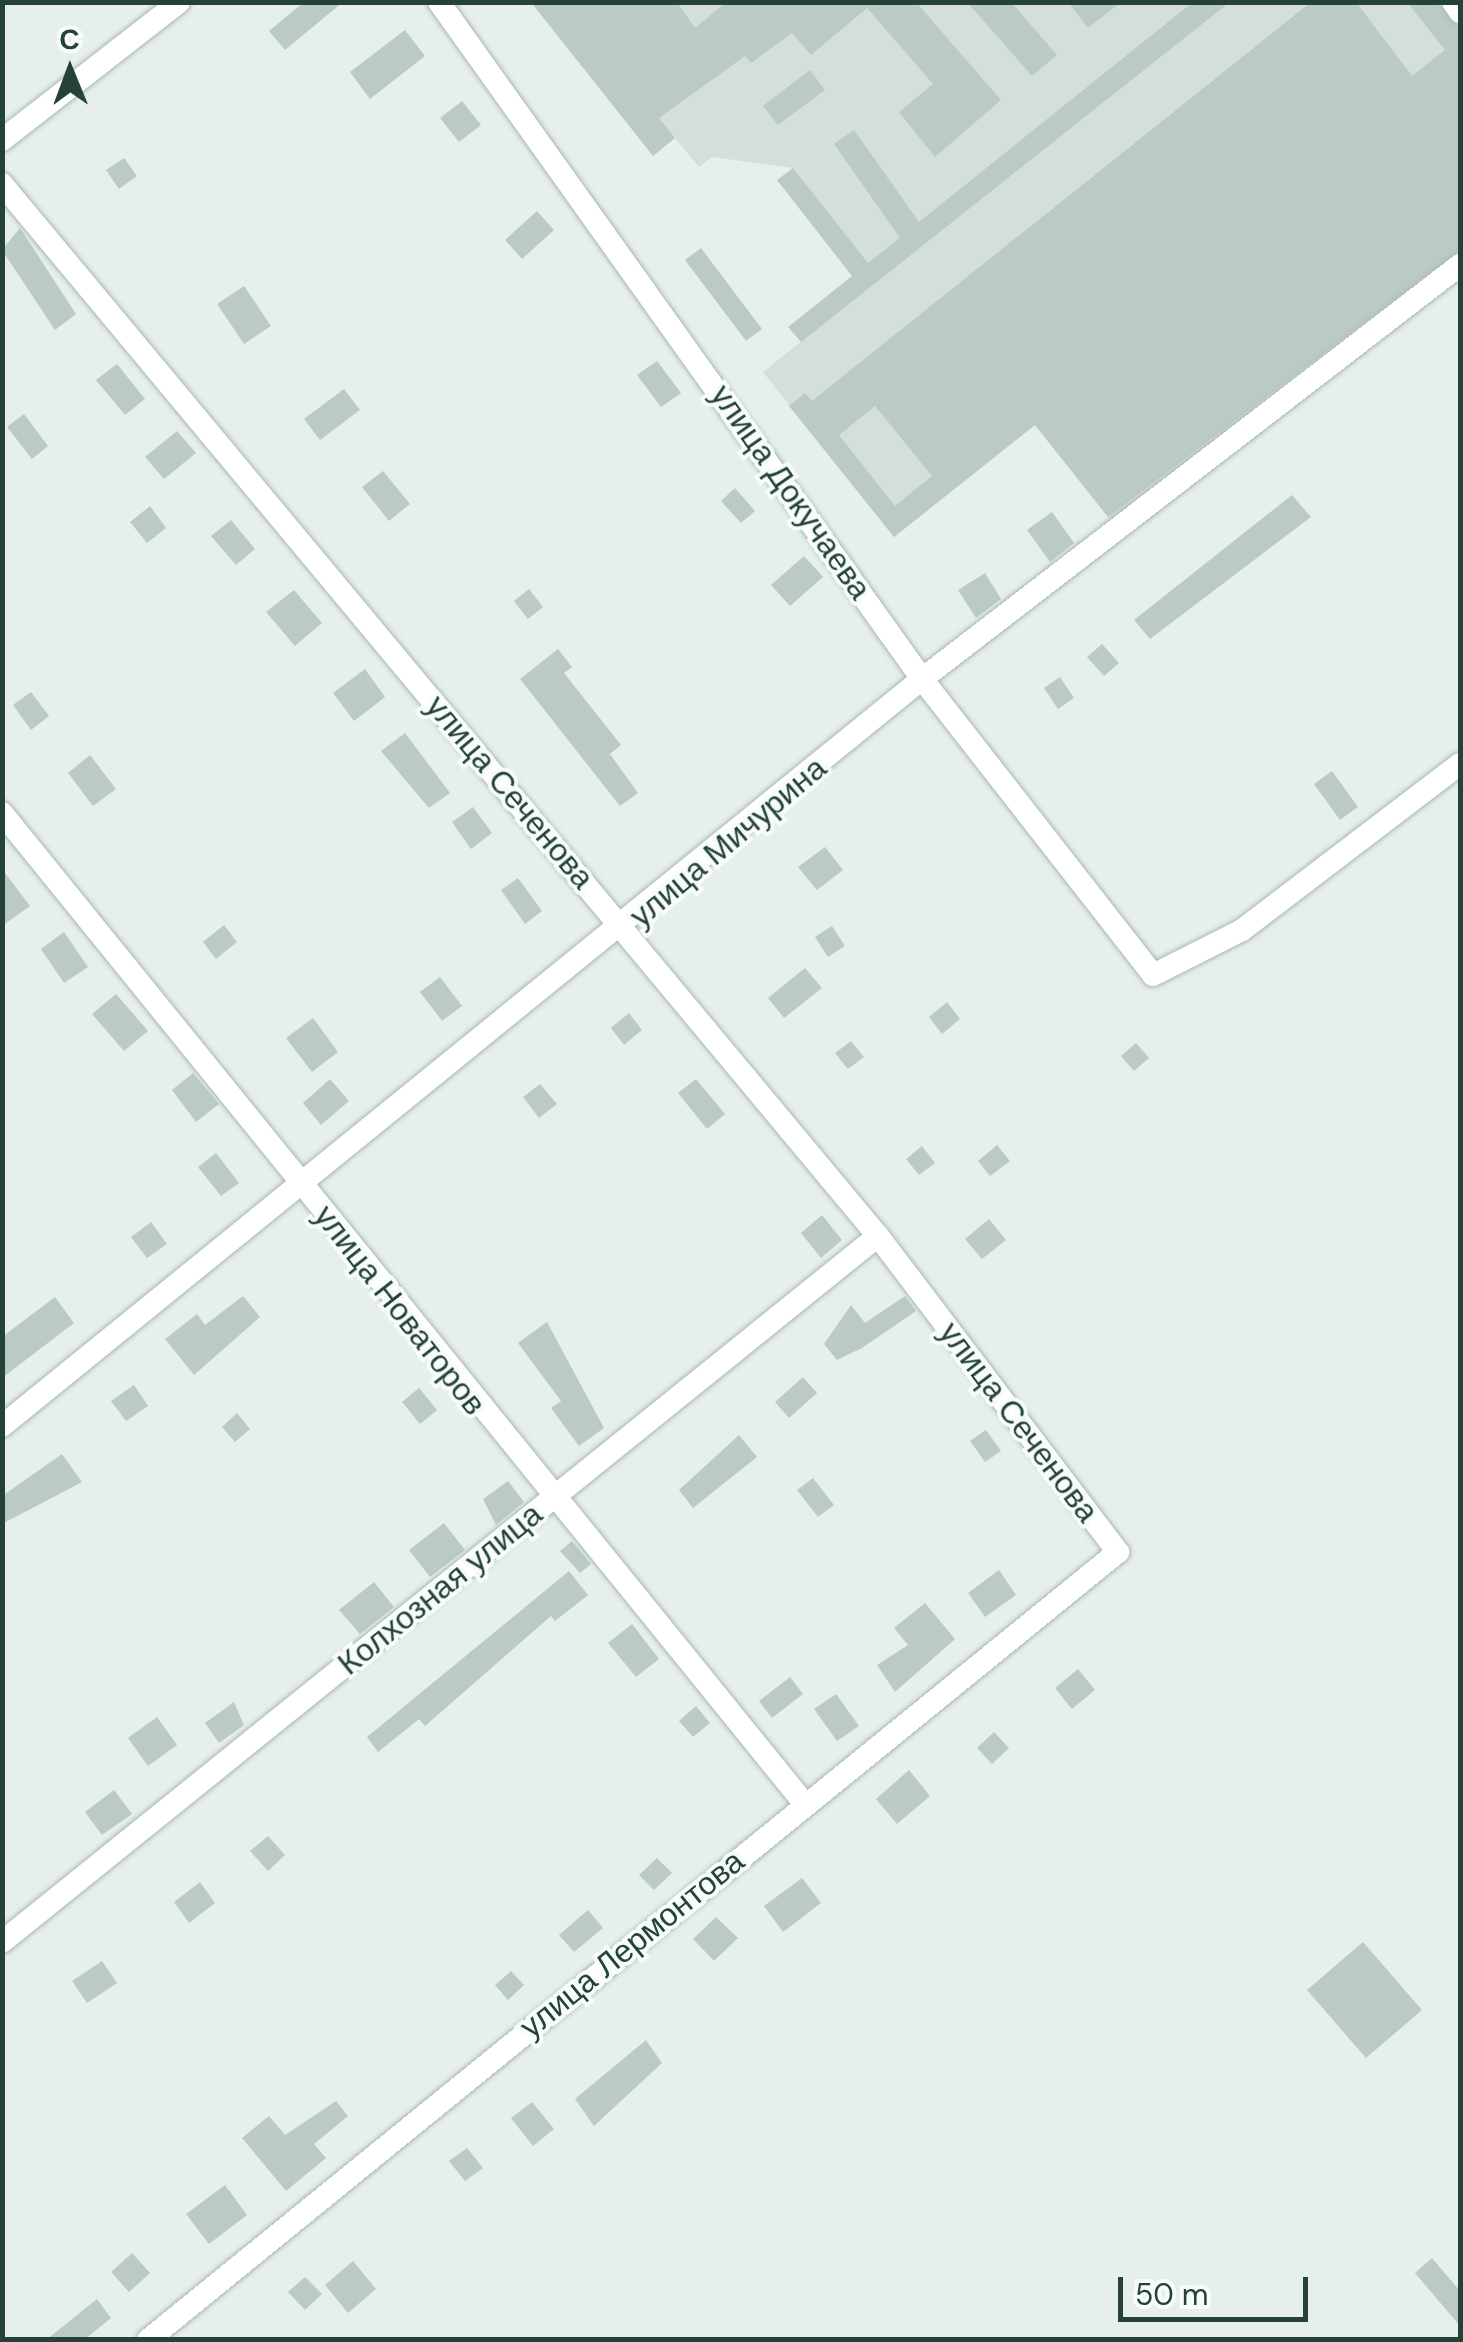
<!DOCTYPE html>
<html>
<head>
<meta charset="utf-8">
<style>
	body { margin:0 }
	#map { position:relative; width:1463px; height:2342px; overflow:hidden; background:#e6efeb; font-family:"DM Sans",sans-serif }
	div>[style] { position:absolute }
	.built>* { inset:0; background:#d4dfda }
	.building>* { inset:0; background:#bbcac4 }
	.roads { filter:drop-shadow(0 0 2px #a8b8b2) drop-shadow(0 0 2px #a8b8b2) }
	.street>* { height:22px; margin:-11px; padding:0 11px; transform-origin:11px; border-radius:11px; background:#fff }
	span { translate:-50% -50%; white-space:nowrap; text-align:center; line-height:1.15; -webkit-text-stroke:8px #f7fbf9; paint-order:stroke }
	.street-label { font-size:32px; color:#24423a }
	.frame { position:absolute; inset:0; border:5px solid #24423a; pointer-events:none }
	.north { position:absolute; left:20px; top:20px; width:100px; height:100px; -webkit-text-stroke:8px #f7fbf9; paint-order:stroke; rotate:359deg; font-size:28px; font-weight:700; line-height:40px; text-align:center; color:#24423a }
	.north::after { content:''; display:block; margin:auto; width:35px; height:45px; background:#24423a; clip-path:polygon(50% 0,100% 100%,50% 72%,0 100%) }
	.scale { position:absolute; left:1118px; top:2277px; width:190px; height:45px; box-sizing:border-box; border:5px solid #24423a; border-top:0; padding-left:12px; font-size:30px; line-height:35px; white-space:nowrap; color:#24423a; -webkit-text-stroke:8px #f7fbf9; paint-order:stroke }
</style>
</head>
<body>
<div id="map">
	<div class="built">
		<i style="clip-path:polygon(531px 3px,1440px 3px,1460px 29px,1460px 254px,1116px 527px,1035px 425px,894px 537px,763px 372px,880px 279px,793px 168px,712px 157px,699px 167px,675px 138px,653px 155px)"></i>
	</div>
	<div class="building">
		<i style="clip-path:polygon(304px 2px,343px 2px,285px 50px,269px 31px)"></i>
		<i style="clip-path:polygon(531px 2px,677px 2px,695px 28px,726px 2px,916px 2px,1001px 100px,935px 157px,899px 112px,933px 84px,867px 8px,811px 55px,792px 33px,751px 63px,745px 56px,659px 118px,675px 138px,653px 156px)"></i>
		<i style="clip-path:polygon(967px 2px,1011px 2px,1057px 55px,1032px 76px)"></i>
		<i style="clip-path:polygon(1068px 2px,1121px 2px,1088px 28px)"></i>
		<i style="clip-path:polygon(1193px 2px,1230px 2px,801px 342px,788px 327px,852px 276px,777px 180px,793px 168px,868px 263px,900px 238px,834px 144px,854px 130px,919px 222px)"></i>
		<i style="clip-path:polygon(evenodd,1311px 2px,1356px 2px,1412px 76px,1445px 50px,1407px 2px,1438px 2px,1460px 29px,1460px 250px,1108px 517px,1035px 425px,894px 537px,789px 406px,805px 393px,812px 401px,1311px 2px,875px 406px,932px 476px,895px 506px,839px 435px,875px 406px)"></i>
		<i style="clip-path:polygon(405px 30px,425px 56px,370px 99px,350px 72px)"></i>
		<i style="clip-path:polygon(810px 70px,825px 90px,778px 125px,763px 106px)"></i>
		<i style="clip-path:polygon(462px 101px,481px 125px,459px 142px,440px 118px)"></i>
		<i style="clip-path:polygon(124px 158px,137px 176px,119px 189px,106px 170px)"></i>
		<i style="clip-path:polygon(537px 211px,554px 230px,522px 259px,505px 240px)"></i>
		<i style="clip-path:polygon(20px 228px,76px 314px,55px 330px,2px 250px)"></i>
		<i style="clip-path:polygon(701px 248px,762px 329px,746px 341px,685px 260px)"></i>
		<i style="clip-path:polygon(244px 286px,271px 326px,244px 344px,217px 304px)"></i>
		<i style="clip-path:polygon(657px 361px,681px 393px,661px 407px,637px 375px)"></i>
		<i style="clip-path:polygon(117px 364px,145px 399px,125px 415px,96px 380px)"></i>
		<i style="clip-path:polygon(344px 389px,360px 410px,320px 440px,304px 419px)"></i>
		<i style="clip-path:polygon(24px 414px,48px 446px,32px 459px,7px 427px)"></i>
		<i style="clip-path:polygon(177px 431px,196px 453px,164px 479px,145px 457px)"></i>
		<i style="clip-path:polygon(383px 471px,410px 504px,389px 521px,362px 487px)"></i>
		<i style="clip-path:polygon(735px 488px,755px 511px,741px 523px,721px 501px)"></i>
		<i style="clip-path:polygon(1292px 495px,1311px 517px,1150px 639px,1134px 620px)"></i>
		<i style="clip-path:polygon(150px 506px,166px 528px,147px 543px,130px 522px)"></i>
		<i style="clip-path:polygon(1052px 512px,1074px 543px,1050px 562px,1027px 530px)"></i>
		<i style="clip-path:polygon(231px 520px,255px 549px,236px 565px,211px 536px)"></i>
		<i style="clip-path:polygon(804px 556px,823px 577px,790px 606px,771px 585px)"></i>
		<i style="clip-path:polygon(985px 573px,1001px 599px,976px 618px,958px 590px)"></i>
		<i style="clip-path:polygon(529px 589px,543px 607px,528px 619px,514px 601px)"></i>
		<i style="clip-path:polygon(294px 590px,322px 623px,295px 646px,266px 612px)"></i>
		<i style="clip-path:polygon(1102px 644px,1119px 663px,1104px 676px,1087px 657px)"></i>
		<i style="clip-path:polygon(558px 649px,572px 667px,564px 673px,621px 745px,610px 754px,638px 793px,620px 806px,520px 679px)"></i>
		<i style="clip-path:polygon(365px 669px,385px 697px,354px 721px,333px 693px)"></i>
		<i style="clip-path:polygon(1060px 677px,1074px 698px,1058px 709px,1044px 688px)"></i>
		<i style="clip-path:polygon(31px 692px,49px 716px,31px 730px,13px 705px)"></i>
		<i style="clip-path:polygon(405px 733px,450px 793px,429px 808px,381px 751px)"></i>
		<i style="clip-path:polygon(90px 755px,116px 789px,93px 806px,68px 773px)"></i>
		<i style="clip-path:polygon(1332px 771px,1358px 807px,1340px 820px,1314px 784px)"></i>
		<i style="clip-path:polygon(473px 807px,492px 833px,471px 849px,452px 822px)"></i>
		<i style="clip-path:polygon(825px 847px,843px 870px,817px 890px,798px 867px)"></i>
		<i style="clip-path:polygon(2px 869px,30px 906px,2px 926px)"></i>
		<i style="clip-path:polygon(518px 878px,542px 911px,525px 924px,501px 890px)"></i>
		<i style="clip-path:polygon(224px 925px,237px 942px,216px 959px,203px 942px)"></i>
		<i style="clip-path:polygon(832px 926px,845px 946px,828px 957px,815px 937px)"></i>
		<i style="clip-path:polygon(64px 932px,88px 967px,64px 983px,41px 949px)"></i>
		<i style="clip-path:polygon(805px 968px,822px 988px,784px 1018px,768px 998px)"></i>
		<i style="clip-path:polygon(440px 977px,462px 1006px,442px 1021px,420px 992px)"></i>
		<i style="clip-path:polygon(116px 994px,148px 1031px,124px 1051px,92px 1014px)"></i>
		<i style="clip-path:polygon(947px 1002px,960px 1019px,942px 1034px,929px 1017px)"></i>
		<i style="clip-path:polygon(629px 1013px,642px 1030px,624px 1045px,611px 1028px)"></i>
		<i style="clip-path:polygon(313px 1018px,338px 1052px,312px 1072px,286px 1038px)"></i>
		<i style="clip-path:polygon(851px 1041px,864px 1057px,848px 1069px,835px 1053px)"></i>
		<i style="clip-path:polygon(1136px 1043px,1149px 1058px,1134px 1071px,1121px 1056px)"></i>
		<i style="clip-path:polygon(193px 1073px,219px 1104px,196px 1122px,172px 1090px)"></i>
		<i style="clip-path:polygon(330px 1079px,349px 1101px,321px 1125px,303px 1103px)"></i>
		<i style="clip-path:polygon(696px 1079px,725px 1114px,707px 1129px,678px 1093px)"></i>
		<i style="clip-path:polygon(540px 1084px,557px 1104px,539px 1118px,523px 1097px)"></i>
		<i style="clip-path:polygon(997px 1145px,1010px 1161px,990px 1176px,978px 1161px)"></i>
		<i style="clip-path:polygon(922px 1146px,935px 1163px,919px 1175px,906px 1159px)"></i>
		<i style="clip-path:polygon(216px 1153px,239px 1183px,221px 1196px,198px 1167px)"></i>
		<i style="clip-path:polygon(822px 1215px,842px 1240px,821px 1258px,801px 1233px)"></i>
		<i style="clip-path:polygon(989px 1219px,1006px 1240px,982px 1259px,965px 1239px)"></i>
		<i style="clip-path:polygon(151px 1222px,167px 1244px,147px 1258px,131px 1237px)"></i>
		<i style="clip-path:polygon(243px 1296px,260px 1317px,194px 1375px,165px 1339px,197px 1314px,205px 1325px)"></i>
		<i style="clip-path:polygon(905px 1296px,916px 1311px,862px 1348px,837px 1360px,824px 1344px,851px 1305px,865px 1323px)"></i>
		<i style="clip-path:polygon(55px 1297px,74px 1323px,2px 1378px,2px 1337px)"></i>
		<i style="clip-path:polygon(547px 1322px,604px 1428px,579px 1446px,551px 1408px,561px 1401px,518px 1343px)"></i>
		<i style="clip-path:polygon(803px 1377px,817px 1393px,789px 1418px,775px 1402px)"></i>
		<i style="clip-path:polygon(134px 1385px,148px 1406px,126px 1421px,111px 1401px)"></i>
		<i style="clip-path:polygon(419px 1388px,437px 1410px,420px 1424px,402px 1402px)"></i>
		<i style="clip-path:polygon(237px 1413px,250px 1429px,235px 1442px,222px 1427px)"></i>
		<i style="clip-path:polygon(986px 1430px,1001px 1451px,985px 1462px,970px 1441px)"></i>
		<i style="clip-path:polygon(739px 1435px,757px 1457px,693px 1508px,679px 1490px)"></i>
		<i style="clip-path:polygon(62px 1454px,82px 1482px,2px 1524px,2px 1496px)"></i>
		<i style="clip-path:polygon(813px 1478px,834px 1505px,818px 1517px,797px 1490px)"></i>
		<i style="clip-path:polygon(508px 1481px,524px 1502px,496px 1525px,483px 1499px)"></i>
		<i style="clip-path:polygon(444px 1523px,465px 1550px,430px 1577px,409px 1550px)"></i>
		<i style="clip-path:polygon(572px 1541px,591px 1564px,580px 1573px,560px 1551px)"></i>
		<i style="clip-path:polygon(999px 1570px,1016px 1595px,985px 1617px,968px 1593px)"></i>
		<i style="clip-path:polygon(569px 1571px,588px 1595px,555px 1621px,551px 1616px,425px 1726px,419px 1719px,378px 1752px,367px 1737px)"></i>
		<i style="clip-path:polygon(374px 1582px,394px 1607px,360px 1634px,339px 1610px)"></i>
		<i style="clip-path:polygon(925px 1603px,955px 1639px,895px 1692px,877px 1665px,908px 1645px,894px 1628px)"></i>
		<i style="clip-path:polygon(632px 1624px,659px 1659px,636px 1677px,608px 1643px)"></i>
		<i style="clip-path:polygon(1078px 1669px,1095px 1690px,1072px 1709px,1055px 1688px)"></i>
		<i style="clip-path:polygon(790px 1677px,803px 1694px,772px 1718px,759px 1701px)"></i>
		<i style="clip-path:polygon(836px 1694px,859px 1726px,837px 1741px,814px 1709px)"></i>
		<i style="clip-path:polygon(234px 1702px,244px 1725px,219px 1743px,205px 1723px)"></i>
		<i style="clip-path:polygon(696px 1706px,710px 1723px,693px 1737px,679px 1721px)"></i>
		<i style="clip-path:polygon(157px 1717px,177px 1745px,148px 1766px,128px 1738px)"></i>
		<i style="clip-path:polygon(994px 1732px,1009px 1748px,992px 1764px,977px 1748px)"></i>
		<i style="clip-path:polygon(909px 1770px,930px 1796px,897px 1824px,876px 1799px)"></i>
		<i style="clip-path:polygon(114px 1790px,132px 1814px,102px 1835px,85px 1812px)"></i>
		<i style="clip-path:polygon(268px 1836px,285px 1855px,268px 1871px,250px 1851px)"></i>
		<i style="clip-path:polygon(657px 1858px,672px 1873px,654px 1890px,639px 1875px)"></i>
		<i style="clip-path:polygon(802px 1878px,821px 1903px,783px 1932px,764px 1906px)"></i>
		<i style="clip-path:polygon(200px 1882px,215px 1903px,189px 1923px,174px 1902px)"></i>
		<i style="clip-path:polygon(588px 1910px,603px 1928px,574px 1952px,559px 1935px)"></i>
		<i style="clip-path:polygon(716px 1917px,738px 1938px,714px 1961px,693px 1939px)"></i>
		<i style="clip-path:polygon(1363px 1942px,1422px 2010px,1366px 2058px,1307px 1990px)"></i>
		<i style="clip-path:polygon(102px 1961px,117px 1983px,87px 2003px,72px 1981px)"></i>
		<i style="clip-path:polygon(511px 1971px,524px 1985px,508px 2000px,495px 1985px)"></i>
		<i style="clip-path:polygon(646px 2040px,662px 2063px,594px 2126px,575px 2099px)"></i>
		<i style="clip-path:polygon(336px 2101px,348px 2116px,314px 2144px,326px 2158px,286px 2191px,242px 2138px,269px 2116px,285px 2135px)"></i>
		<i style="clip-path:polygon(532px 2102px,554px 2129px,533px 2146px,511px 2118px)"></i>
		<i style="clip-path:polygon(467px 2148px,483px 2168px,465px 2181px,449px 2161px)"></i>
		<i style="clip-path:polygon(225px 2185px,247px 2215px,209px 2244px,186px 2214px)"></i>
		<i style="clip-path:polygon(132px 2253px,150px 2273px,129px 2292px,111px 2272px)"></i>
		<i style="clip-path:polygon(1432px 2258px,1460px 2291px,1460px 2326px,1415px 2273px)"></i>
		<i style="clip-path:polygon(353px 2261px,376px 2289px,348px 2313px,325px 2285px)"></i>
		<i style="clip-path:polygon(305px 2277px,322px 2294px,305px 2310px,288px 2292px)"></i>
		<i style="clip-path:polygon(97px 2299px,111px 2318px,84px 2340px,46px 2340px)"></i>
	</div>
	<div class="roads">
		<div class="street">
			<i style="left:439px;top:2px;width:832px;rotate:54.49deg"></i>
			<i style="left:922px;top:679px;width:375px;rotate:52deg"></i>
			<i style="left:1153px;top:975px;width:100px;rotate:-26.8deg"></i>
			<i style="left:1242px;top:930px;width:274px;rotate:-37.3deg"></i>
			<i style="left:1453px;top:2px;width:12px;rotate:55deg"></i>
			<i style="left:2px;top:140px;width:224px;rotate:-37.9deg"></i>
			<i style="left:2px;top:184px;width:1369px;rotate:50.22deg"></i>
			<i style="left:878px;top:1236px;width:397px;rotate:52.8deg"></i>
			<i style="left:1118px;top:1552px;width:1250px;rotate:140.91deg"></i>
			<i style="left:2px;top:813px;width:1274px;rotate:50.99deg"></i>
			<i style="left:2px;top:1426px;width:1185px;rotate:-39.08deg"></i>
			<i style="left:922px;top:679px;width:679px;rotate:-37.58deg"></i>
			<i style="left:2px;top:1942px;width:1125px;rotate:-38.87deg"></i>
		</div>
	</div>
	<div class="street-label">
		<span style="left:791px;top:492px;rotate:55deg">улица Докучаева</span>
		<span style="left:510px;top:792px;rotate:50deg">улица Сеченова</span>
		<span style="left:728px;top:842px;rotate:-40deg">улица Мичурина</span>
		<span style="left:400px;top:1310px;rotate:52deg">улица Новаторов</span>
		<span style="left:1019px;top:1422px;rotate:53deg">улица Сеченова</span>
		<span style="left:440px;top:1589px;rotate:-39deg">Колхозная улица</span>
		<span style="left:632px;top:1944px;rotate:-39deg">улица Лермонтова</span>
	</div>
	<div class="frame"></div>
	<div class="north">С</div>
	<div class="scale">50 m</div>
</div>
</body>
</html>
